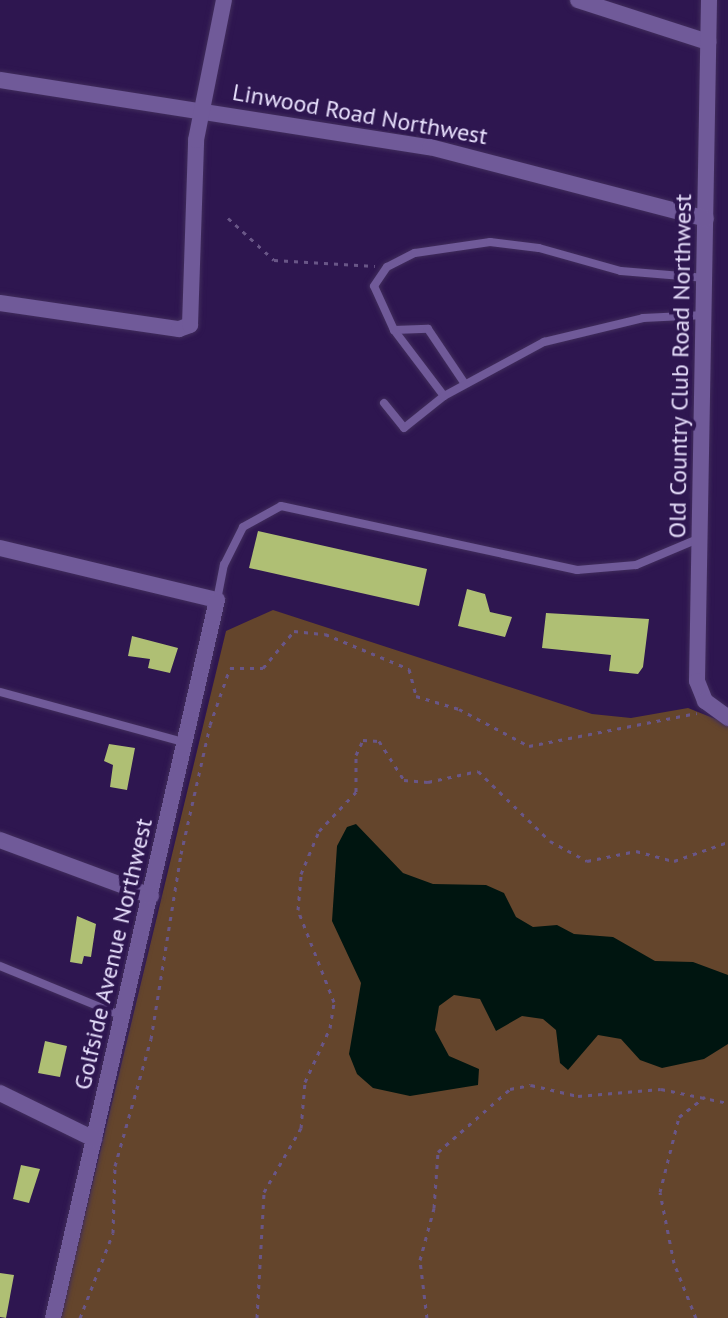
<!DOCTYPE html>
<html>
<head>
<meta charset="utf-8">
<style>
	body { margin:0 }
	#map { position:relative; width:728px; height:1318px; overflow:hidden; background:#2e1650; font-family:"PT Sans",sans-serif }
	div>[style] { position:absolute }
	.green>* { inset:0; background:#64452c }
	.water>* { inset:0; background:#001510 }
	.building>* { inset:0; background:#afbf74 }
	.path>* { height:3px; margin-top:-1.5px; transform-origin:0; background:repeating-linear-gradient(90deg,#695687 0 4px,transparent 0 10px) }
	.roads { filter:drop-shadow(0 0 2px #412d5c) drop-shadow(0 0 2px #412d5c) }
	.service>* { height:8px; margin:-4px; padding:0 4px; transform-origin:4px; border-radius:4px; background:#705a99 }
	.minor>* { height:16px; margin:-8px; padding:0 8px; transform-origin:8px; border-radius:8px; background:#705a99 }
	span { translate:-50% -50%; white-space:nowrap; text-align:center; line-height:1.15; -webkit-text-stroke:8px #2e1650; paint-order:stroke }
	.street-label { font-size:24px; color:#e7dffc }
</style>
</head>
<body>
<div id="map">
	<div class="green">
		<i style="clip-path:polygon(273px 610px,592px 714px,631px 718px,688px 708px,728px 724px,728px 1318px,60px 1318px,226px 631px)"></i>
	</div>
	<div class="water">
		<i style="clip-path:polygon(356px 824px,403px 873px,433px 884px,486px 885px,504px 893px,516px 917px,533px 927px,557px 925px,574px 934px,613px 937px,655px 961px,693px 962px,728px 975px,728px 1044px,704px 1059px,662px 1068px,640px 1060px,621px 1039px,598px 1035px,568px 1070px,560px 1063px,556px 1030px,543px 1019px,522px 1016px,496px 1031px,480px 999px,454px 995px,439px 1006px,435px 1030px,449px 1056px,479px 1069px,478px 1085px,410px 1096px,373px 1088px,357px 1074px,349px 1054px,361px 983px,332px 921px,337px 846px,347px 827px)"></i>
	</div>
	<div class="building">
		<i style="clip-path:polygon(258px 531px,427px 569px,419px 606px,249px 568px)"></i>
		<i style="clip-path:polygon(467px 589px,485px 594px,490px 612px,512px 617px,505px 637px,458px 626px)"></i>
		<i style="clip-path:polygon(546px 613px,649px 619px,643px 667px,638px 674px,609px 671px,611px 655px,542px 648px)"></i>
		<i style="clip-path:polygon(132px 636px,178px 648px,170px 673px,148px 668px,150px 659px,128px 656px)"></i>
		<i style="clip-path:polygon(109px 744px,135px 748px,127px 790px,110px 787px,113px 765px,104px 761px)"></i>
		<i style="clip-path:polygon(77px 916px,96px 924px,91px 957px,84px 956px,82px 964px,70px 962px)"></i>
		<i style="clip-path:polygon(45px 1041px,67px 1046px,60px 1077px,38px 1073px)"></i>
		<i style="clip-path:polygon(21px 1165px,40px 1169px,29px 1203px,13px 1199px)"></i>
		<i style="clip-path:polygon(0 1273px,14px 1275px,6px 1318px,0 1317px)"></i>
	</div>
	<div class="path">
		<i style="left:228px;top:218px;width:62px;rotate:42.4deg"></i>
		<i style="left:274px;top:260px;width:101px;rotate:3.4deg"></i>
		<i style="left:80px;top:1318px;width:91px;rotate:-68.8deg"></i>
		<i style="left:113px;top:1233px;width:67px;rotate:-88.3deg"></i>
		<i style="left:115px;top:1166px;width:132px;rotate:-74.2deg"></i>
		<i style="left:151px;top:1039px;width:187px;rotate:-80.8deg"></i>
		<i style="left:181px;top:854px;width:132px;rotate:-77.3deg"></i>
		<i style="left:210px;top:725px;width:60px;rotate:-70.7deg"></i>
		<i style="left:230px;top:668px;width:33px"></i>
		<i style="left:263px;top:668px;width:48px;rotate:-50deg"></i>
		<i style="left:294px;top:631px;width:31px;rotate:6deg"></i>
		<i style="left:325px;top:634px;width:91px;rotate:22.6deg"></i>
		<i style="left:409px;top:669px;width:28px;rotate:75deg"></i>
		<i style="left:416px;top:696px;width:45px;rotate:16.8deg"></i>
		<i style="left:459px;top:709px;width:79px;rotate:27.9deg"></i>
		<i style="left:529px;top:746px;width:171px;rotate:-11.1deg"></i>
		<i style="left:257px;top:1318px;width:126px;rotate:-86.8deg"></i>
		<i style="left:264px;top:1192px;width:74px;rotate:-60deg"></i>
		<i style="left:301px;top:1128px;width:46px;rotate:-85deg"></i>
		<i style="left:305px;top:1082px;width:60px;rotate:-65.2deg"></i>
		<i style="left:330px;top:1028px;width:26px;rotate:-81deg"></i>
		<i style="left:334px;top:1002px;width:99px;rotate:-111.4deg"></i>
		<i style="left:298px;top:910px;width:36px;rotate:-85deg"></i>
		<i style="left:301px;top:874px;width:47px;rotate:-67.3deg"></i>
		<i style="left:319px;top:831px;width:54px;rotate:-46.5deg"></i>
		<i style="left:356px;top:792px;width:37px;rotate:-90deg"></i>
		<i style="left:356px;top:755px;width:17px;rotate:-65deg"></i>
		<i style="left:363px;top:740px;width:16px;rotate:4deg"></i>
		<i style="left:379px;top:741px;width:46px;rotate:57.3deg"></i>
		<i style="left:404px;top:780px;width:24px;rotate:5deg"></i>
		<i style="left:428px;top:782px;width:51px;rotate:-12.4deg"></i>
		<i style="left:478px;top:771px;width:100px;rotate:44.2deg"></i>
		<i style="left:550px;top:841px;width:42px;rotate:28.4deg"></i>
		<i style="left:587px;top:861px;width:50px;rotate:-11.5deg"></i>
		<i style="left:636px;top:851px;width:39px;rotate:15deg"></i>
		<i style="left:674px;top:861px;width:57px;rotate:-19.4deg"></i>
		<i style="left:427px;top:1318px;width:58px;rotate:-96.9deg"></i>
		<i style="left:420px;top:1260px;width:54px;rotate:-74.9deg"></i>
		<i style="left:434px;top:1208px;width:56px;rotate:-85.9deg"></i>
		<i style="left:438px;top:1152px;width:96px;rotate:-41.2deg"></i>
		<i style="left:510px;top:1089px;width:21px;rotate:-11deg"></i>
		<i style="left:531px;top:1085px;width:48px;rotate:13.2deg"></i>
		<i style="left:578px;top:1096px;width:83px;rotate:-4.8deg"></i>
		<i style="left:661px;top:1089px;width:68px;rotate:11.8deg"></i>
		<i style="left:696px;top:1318px;width:59px;rotate:-111.8deg"></i>
		<i style="left:674px;top:1263px;width:72px;rotate:-101.2deg"></i>
		<i style="left:660px;top:1192px;width:77px;rotate:-75.8deg"></i>
		<i style="left:679px;top:1117px;width:33px;rotate:-38deg"></i>
	</div>
	<div class="roads">
		<div class="service">
			<i style="left:394px;top:330px;width:34px;rotate:-2deg"></i>
			<i style="left:428px;top:329px;width:66px;rotate:56.1deg"></i>
			<i style="left:444px;top:396px;width:83px;rotate:-127.1deg"></i>
			<i style="left:394px;top:330px;width:48px;rotate:-114.4deg"></i>
			<i style="left:374px;top:286px;width:23px;rotate:-56deg"></i>
			<i style="left:387px;top:267px;width:31px;rotate:-27deg"></i>
			<i style="left:415px;top:253px;width:76px;rotate:-8.3deg"></i>
			<i style="left:490px;top:242px;width:49px;rotate:7deg"></i>
			<i style="left:539px;top:248px;width:85px;rotate:15.7deg"></i>
			<i style="left:621px;top:271px;width:85px;rotate:4.7deg"></i>
			<i style="left:384px;top:403px;width:32px;rotate:51deg"></i>
			<i style="left:404px;top:428px;width:51px;rotate:-38.7deg"></i>
			<i style="left:444px;top:396px;width:114px;rotate:-28.4deg"></i>
			<i style="left:544px;top:342px;width:102px;rotate:-13.6deg"></i>
			<i style="left:643px;top:318px;width:62px;rotate:-2.8deg"></i>
			<i style="left:217px;top:600px;width:36px;rotate:-79deg"></i>
			<i style="left:224px;top:565px;width:42px;rotate:-63.4deg"></i>
			<i style="left:243px;top:527px;width:43px;rotate:-28.9deg"></i>
			<i style="left:281px;top:506px;width:303px;rotate:12.2deg"></i>
			<i style="left:577px;top:570px;width:59px;rotate:-4.8deg"></i>
			<i style="left:636px;top:565px;width:67px;rotate:-22.8deg"></i>
			<i style="left:0;top:692px;width:193px;rotate:15.3deg"></i>
			<i style="left:0;top:966px;width:132px;rotate:22.3deg"></i>
		</div>
		<div class="minor">
			<i style="left:578px;top:0;width:137px;rotate:17.9deg"></i>
			<i style="left:709px;top:0;width:681px;rotate:91.01deg"></i>
			<i style="left:697px;top:681px;width:22px;rotate:68deg"></i>
			<i style="left:705px;top:701px;width:29px;rotate:36deg"></i>
			<i style="left:0;top:80px;width:435px;rotate:8.9deg"></i>
			<i style="left:430px;top:147px;width:285px;rotate:14.6deg"></i>
			<i style="left:0;top:303px;width:181px;rotate:8.3deg"></i>
			<i style="left:179px;top:329px;width:12px;rotate:-20deg"></i>
			<i style="left:190px;top:325px;width:185px;rotate:-88.1deg"></i>
			<i style="left:196px;top:140px;width:143px;rotate:-78.7deg"></i>
			<i style="left:0;top:548px;width:223px;rotate:13.5deg"></i>
			<i style="left:217px;top:600px;width:736px;rotate:102.87deg"></i>
			<i style="left:0;top:840px;width:161px;rotate:20.3deg"></i>
			<i style="left:0;top:1093px;width:105px;rotate:26.1deg"></i>
		</div>
	</div>
	<div class="street-label">
		<span style="left:360px;top:114px;rotate:10deg">Linwood Road Northwest</span>
		<span style="left:680px;top:366px;rotate:-89deg">Old Country Club Road Northwest</span>
		<span style="left:113px;top:954px;rotate:-77deg">Golfside Avenue Northwest</span>
	</div>
</div>
</body>
</html>
